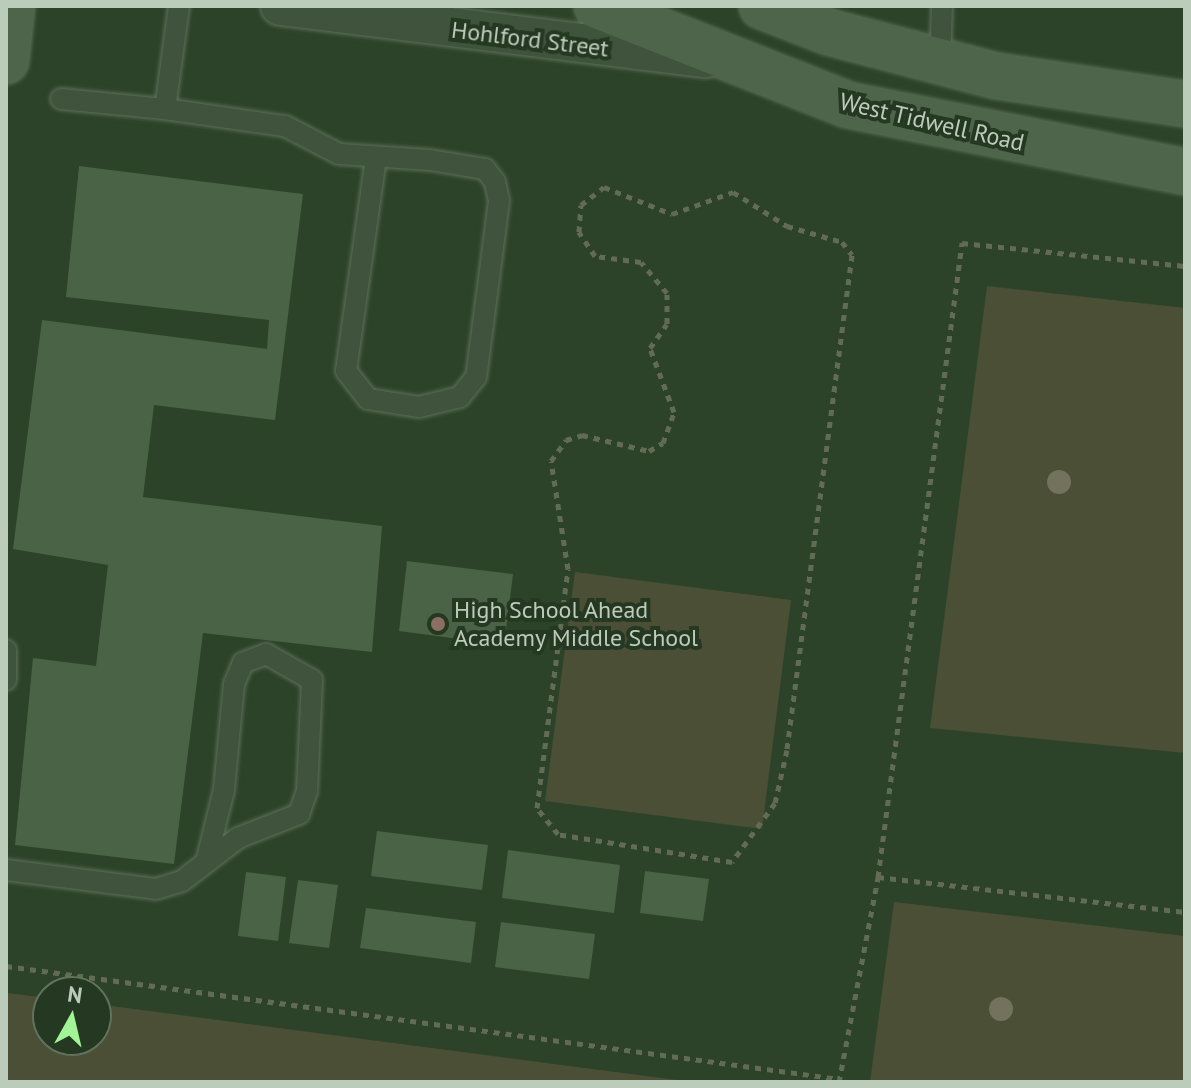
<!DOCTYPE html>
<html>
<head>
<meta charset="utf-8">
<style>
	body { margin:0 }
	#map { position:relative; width:1191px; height:1088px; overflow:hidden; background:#2d4329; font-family:"PT Sans",sans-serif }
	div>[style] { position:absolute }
	.green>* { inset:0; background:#4a4f36 }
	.building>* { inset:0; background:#4a6245 }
	.path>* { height:5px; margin-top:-2.5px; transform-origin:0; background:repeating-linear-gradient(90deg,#626c55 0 6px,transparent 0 12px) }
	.roads { filter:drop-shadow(0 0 2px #5e705b) drop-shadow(0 0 2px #5e705b) }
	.service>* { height:20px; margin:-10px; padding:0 10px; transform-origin:10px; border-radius:10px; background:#40533d }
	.minor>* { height:38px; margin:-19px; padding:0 19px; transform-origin:19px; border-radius:19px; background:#40533d }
	.secondary>* { height:44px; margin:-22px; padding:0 22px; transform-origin:22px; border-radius:22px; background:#4e654b }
	.trees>* { width:24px; height:24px; margin:-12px; border-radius:50%; background:#72725d }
	.dots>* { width:22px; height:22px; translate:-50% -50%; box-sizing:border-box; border:4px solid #253821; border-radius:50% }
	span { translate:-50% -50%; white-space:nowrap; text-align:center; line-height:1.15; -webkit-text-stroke:8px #253821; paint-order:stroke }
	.street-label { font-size:24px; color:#bcccba }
	.poi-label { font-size:24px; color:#bcccba }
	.left { translate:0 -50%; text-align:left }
	.frame { position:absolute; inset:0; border:8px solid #bcccba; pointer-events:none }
	.north { position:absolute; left:32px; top:976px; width:80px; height:80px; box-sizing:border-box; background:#253821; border:2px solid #61735e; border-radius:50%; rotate:8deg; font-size:22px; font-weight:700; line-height:32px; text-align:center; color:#bcccba }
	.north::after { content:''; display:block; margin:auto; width:28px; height:36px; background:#a2f597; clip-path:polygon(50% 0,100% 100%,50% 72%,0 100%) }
</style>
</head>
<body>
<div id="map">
	<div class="green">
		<i style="clip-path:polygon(987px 286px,1185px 308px,1185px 753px,930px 728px)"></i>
		<i style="clip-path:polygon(575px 572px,791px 600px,762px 829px,545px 801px)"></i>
		<i style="clip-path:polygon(894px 902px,1185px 936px,1185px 1082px,870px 1082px)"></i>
		<i style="clip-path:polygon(7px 993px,48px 998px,48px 1040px,96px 1040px,96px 1004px,692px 1082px,6px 1082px)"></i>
	</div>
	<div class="building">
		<i style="clip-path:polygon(79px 166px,303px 194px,275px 420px,154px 405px,143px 497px,382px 526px,372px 652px,203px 633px,174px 864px,15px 845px,33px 658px,96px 666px,108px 565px,13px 549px,42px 320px,267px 349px,269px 320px,66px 297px)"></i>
		<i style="clip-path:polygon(407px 561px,513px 574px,504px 645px,399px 631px)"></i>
		<i style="clip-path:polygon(377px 831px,488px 845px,482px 890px,371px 876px)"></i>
		<i style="clip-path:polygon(508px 850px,620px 865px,614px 913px,502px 898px)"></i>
		<i style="clip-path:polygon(645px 871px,709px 879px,703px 921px,640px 913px)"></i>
		<i style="clip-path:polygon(246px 872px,286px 877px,278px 941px,238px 936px)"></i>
		<i style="clip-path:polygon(298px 880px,338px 885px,329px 948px,289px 943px)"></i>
		<i style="clip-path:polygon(366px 908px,476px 922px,471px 963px,360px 948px)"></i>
		<i style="clip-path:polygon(501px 922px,595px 934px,589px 979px,495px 967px)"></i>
	</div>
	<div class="path">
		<i style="left:604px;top:187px;width:73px;rotate:21.7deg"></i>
		<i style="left:672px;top:214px;width:65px;rotate:-19.8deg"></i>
		<i style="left:733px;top:192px;width:64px;rotate:32.2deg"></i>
		<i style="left:787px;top:226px;width:57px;rotate:16.2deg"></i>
		<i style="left:842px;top:242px;width:16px;rotate:52deg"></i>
		<i style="left:852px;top:255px;width:499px;rotate:97.5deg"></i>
		<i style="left:787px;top:750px;width:54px;rotate:102.8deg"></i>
		<i style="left:775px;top:803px;width:73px;rotate:126.1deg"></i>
		<i style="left:732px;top:862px;width:176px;rotate:-170.9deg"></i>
		<i style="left:558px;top:834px;width:33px;rotate:-129deg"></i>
		<i style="left:537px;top:808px;width:241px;rotate:-82.6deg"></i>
		<i style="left:568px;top:569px;width:109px;rotate:-98.9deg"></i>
		<i style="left:551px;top:461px;width:26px;rotate:-54deg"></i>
		<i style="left:566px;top:440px;width:17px;rotate:-17deg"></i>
		<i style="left:582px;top:435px;width:69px;rotate:13.4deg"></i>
		<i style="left:649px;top:451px;width:16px;rotate:-30deg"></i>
		<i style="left:663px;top:443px;width:33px;rotate:-70deg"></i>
		<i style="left:674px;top:412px;width:68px;rotate:-110.6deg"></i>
		<i style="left:650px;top:348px;width:29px;rotate:-55deg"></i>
		<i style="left:667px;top:324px;width:31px;rotate:-90deg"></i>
		<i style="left:667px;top:293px;width:40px;rotate:-130deg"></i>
		<i style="left:641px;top:262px;width:46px;rotate:-172.6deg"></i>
		<i style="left:595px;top:256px;width:29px;rotate:-124deg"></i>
		<i style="left:579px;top:232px;width:27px;rotate:-86deg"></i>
		<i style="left:581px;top:205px;width:29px;rotate:-38deg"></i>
		<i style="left:878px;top:877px;width:309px;rotate:6.5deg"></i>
		<i style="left:6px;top:966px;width:842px;rotate:7.72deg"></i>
		<i style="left:839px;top:1082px;width:209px;rotate:-79.2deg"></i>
		<i style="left:878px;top:877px;width:640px;rotate:-82.45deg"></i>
		<i style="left:962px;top:243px;width:224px;rotate:5.9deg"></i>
	</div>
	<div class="roads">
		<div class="service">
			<i style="left:179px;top:6px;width:104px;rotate:97.7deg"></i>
			<i style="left:165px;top:109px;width:121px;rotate:8.1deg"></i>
			<i style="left:285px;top:126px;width:61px;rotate:27.4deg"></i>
			<i style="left:339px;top:154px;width:91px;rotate:3.8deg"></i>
			<i style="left:430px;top:160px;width:56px;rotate:9.3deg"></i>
			<i style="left:485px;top:169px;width:16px;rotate:52deg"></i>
			<i style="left:495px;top:182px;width:19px;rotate:78deg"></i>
			<i style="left:499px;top:201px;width:177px;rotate:97.4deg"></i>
			<i style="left:476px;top:377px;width:26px;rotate:129deg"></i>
			<i style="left:460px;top:397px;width:42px;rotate:166.3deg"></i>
			<i style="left:419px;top:407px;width:52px;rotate:-171.1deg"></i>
			<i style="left:368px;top:399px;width:36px;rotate:-128deg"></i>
			<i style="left:346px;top:371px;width:216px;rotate:-82deg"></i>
			<i style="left:940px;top:63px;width:57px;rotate:-88deg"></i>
			<i style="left:61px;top:99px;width:104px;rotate:5.5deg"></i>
			<i style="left:6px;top:650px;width:30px;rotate:90deg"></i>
			<i style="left:6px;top:870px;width:151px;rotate:7.2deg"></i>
			<i style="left:156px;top:889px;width:27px;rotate:-17deg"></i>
			<i style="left:182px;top:881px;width:71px;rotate:-37.5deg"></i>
			<i style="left:238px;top:838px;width:66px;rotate:-21.5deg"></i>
			<i style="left:299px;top:814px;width:24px;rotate:-71deg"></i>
			<i style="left:307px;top:791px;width:111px;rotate:-87.4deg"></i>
			<i style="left:312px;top:680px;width:53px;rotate:-150.5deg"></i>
			<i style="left:266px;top:654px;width:25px;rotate:159deg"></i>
			<i style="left:243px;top:663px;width:23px;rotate:113deg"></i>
			<i style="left:234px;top:684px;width:106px;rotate:95.4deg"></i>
			<i style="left:224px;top:790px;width:74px;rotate:104deg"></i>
		</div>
		<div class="minor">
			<i style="left:280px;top:6px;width:429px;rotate:7deg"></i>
		</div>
		<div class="secondary">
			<i style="left:597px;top:6px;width:270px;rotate:21.5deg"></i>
			<i style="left:848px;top:105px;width:344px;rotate:11.2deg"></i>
			<i style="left:762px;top:6px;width:72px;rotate:21.2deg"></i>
			<i style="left:829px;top:32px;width:174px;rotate:14.7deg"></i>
			<i style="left:997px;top:76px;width:190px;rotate:8.5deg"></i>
			<i style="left:6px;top:61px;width:55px;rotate:-83.8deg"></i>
		</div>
	</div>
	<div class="trees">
		<i style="left:1059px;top:482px"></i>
		<i style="left:1001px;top:1009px"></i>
	</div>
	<div class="dots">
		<i style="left:438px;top:624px;background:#8d6e63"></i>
	</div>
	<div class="street-label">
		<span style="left:530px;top:39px;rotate:7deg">Hohlford Street</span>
		<span style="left:932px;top:122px;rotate:13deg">West Tidwell Road</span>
	</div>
	<div class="poi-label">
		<span class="left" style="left:454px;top:624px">High School Ahead<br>Academy Middle School</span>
	</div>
	<div class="frame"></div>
	<div class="north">N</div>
</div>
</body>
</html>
